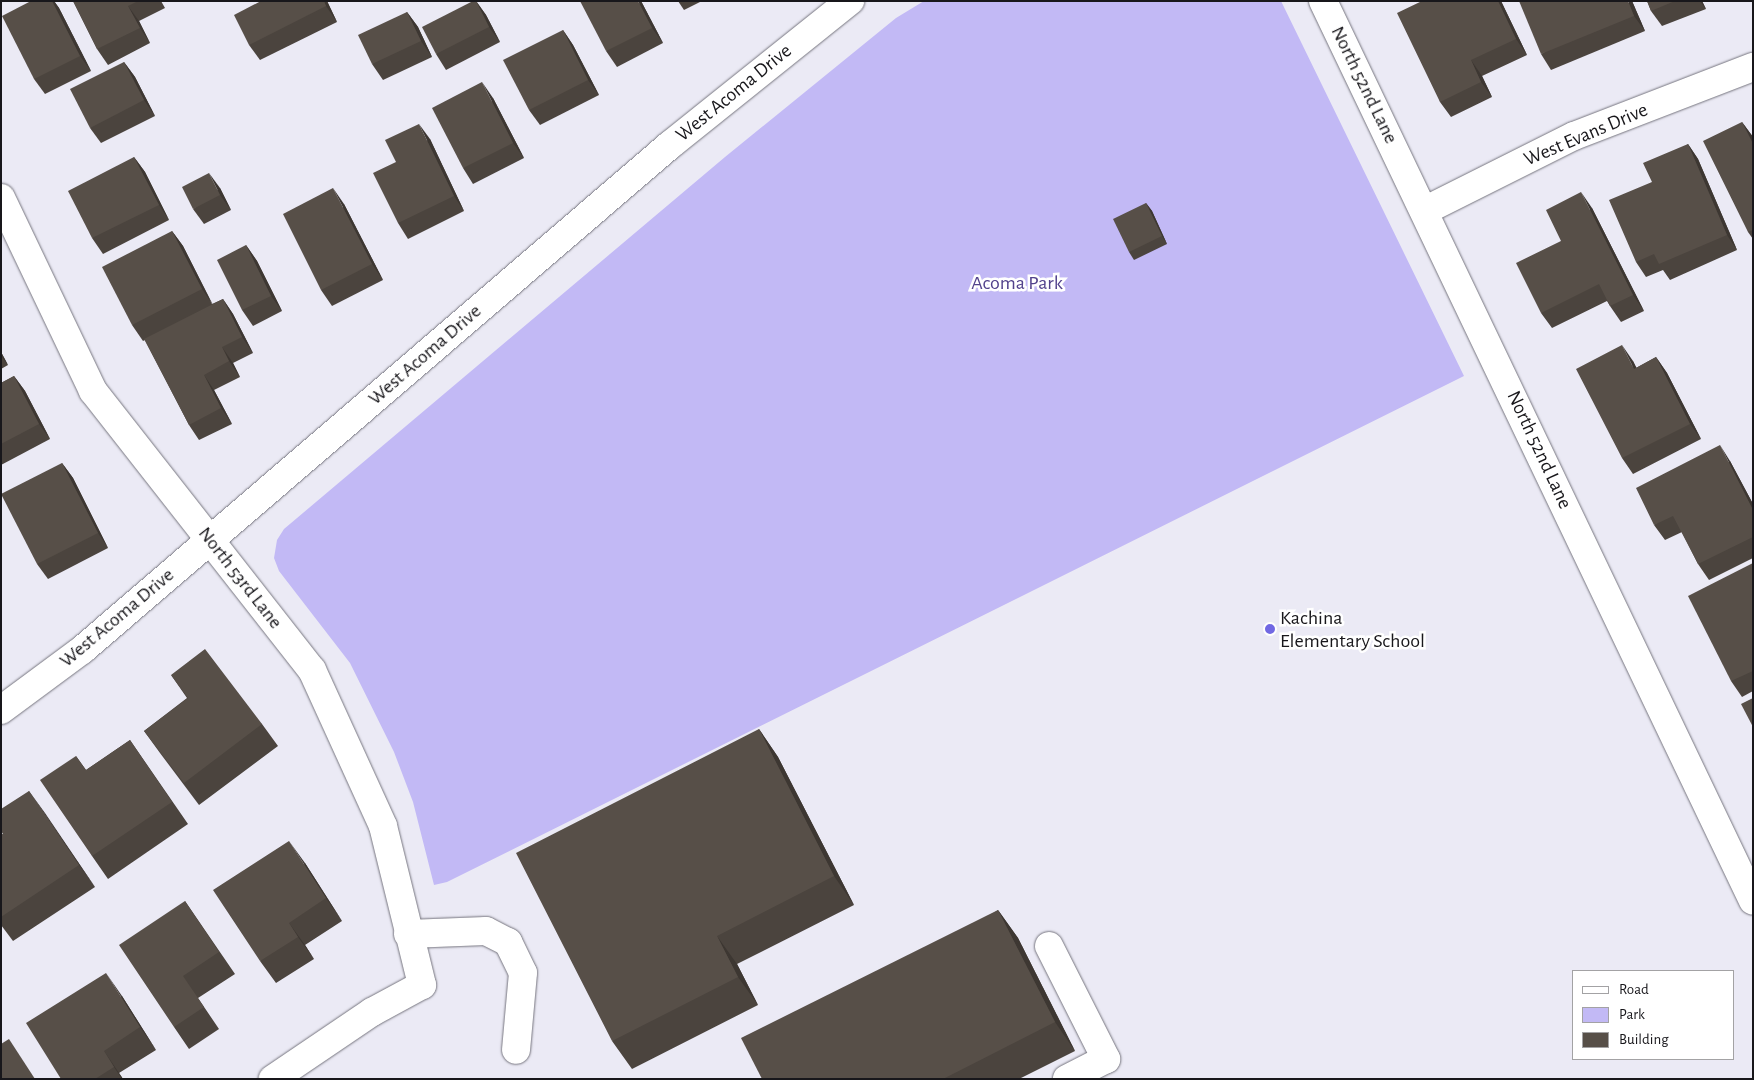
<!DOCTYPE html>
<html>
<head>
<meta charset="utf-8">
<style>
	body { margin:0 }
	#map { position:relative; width:1754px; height:1080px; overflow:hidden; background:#ebeaf5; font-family:"Alegreya Sans",sans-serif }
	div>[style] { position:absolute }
	.green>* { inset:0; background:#c2b9f5 }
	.roads { filter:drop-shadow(0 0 1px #76757f) drop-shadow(0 0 1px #76757f) }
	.minor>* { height:28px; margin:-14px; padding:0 14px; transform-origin:14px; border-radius:14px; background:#fff }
	.wall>* { inset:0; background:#4b443e }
	.shaded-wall>* { inset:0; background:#3d3732 }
	.building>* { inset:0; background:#574f48 }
	.dots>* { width:14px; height:14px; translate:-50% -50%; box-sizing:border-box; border:2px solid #fff; border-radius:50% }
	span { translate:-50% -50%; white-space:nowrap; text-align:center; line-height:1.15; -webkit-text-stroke:5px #fff; paint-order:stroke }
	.street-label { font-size:20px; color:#18171b }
	.park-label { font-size:20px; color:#52428c }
	.poi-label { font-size:20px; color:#18171b }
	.left { translate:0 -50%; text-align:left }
	.frame { position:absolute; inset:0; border:2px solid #18171b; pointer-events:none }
	.legend { position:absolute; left:1572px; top:970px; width:162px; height:90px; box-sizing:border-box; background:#fff; border:1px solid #a3a2a4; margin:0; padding:6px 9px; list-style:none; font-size:15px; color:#18171b }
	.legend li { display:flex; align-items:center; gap:10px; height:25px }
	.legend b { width:25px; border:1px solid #a3a2a4 }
</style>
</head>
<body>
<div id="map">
	<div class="green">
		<i style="clip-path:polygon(924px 1px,1281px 1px,1464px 376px,447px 882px,434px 885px,413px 802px,394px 752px,350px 663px,279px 571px,274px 558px,277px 540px,284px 529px,725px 157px,896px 18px)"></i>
	</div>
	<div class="roads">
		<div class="minor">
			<i style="left:1323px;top:1px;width:997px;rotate:64.46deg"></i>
			<i style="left:1px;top:198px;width:214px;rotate:64.5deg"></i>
			<i style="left:93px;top:391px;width:355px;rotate:51.9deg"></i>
			<i style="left:312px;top:670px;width:171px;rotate:65.5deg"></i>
			<i style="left:383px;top:826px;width:164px;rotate:76.2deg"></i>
			<i style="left:422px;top:985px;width:57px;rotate:151.6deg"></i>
			<i style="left:372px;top:1012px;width:120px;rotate:145.9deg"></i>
			<i style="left:1424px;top:211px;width:168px;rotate:-26.6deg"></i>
			<i style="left:1574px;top:136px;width:192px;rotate:-21.1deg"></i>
			<i style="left:1px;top:710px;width:101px;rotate:-36.5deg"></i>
			<i style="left:82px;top:650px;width:775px;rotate:-40.66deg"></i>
			<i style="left:670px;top:145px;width:231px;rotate:-38.7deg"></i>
			<i style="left:408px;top:934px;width:78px;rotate:-2.2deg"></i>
			<i style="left:486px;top:931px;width:25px;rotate:27deg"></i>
			<i style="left:508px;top:942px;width:34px;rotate:64deg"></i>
			<i style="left:523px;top:973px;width:77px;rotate:95.2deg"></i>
			<i style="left:1049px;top:946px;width:127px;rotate:63.2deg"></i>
			<i style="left:1106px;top:1059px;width:44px;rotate:152.9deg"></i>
		</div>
	</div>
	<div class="wall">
		<i style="clip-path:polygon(31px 1px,54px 1px,59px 8px,91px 71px,45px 94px,34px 79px)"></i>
		<i style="clip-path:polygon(73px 1px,161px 1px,165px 8px,139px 21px,150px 43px,108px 65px,97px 49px)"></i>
		<i style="clip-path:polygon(261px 1px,327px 1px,337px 22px,260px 60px,249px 45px)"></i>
		<i style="clip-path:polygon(476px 1px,486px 15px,500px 42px,446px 70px,436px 54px)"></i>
		<i style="clip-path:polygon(641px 1px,663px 43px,617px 67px,606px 51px)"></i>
		<i style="clip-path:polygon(678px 1px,702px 1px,684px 10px)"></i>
		<i style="clip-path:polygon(1422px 1px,1501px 1px,1527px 55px,1482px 76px,1492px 97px,1451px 117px,1440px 102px)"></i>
		<i style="clip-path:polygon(1632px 1px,1645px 31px,1551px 70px,1541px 54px)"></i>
		<i style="clip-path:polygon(1647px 1px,1702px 1px,1706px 9px,1662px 26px,1651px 11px)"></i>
		<i style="clip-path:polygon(407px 12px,418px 27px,432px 57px,383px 80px,372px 64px)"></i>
		<i style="clip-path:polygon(563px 30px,573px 45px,599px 95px,540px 125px,529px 110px)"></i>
		<i style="clip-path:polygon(124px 62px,135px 77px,155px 116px,101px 143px,90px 128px)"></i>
		<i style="clip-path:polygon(493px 98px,524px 158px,473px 184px,463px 168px)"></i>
		<i style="clip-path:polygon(1742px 122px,1753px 137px,1753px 239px,1748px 232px)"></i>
		<i style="clip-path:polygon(430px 139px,464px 211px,408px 239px,398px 223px,396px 162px)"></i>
		<i style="clip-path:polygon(1688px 144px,1698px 159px,1737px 250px,1670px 280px,1663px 270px,1646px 277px,1636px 262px,1652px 182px)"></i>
		<i style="clip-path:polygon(134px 157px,145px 172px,169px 220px,103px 254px,92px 238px)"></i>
		<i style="clip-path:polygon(220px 188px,231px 210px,204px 224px,193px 209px)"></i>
		<i style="clip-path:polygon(1146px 203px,1152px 211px,1167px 244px,1134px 260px,1129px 252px)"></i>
		<i style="clip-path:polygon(344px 204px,383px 280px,332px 306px,321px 290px)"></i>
		<i style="clip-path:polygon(1592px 208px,1644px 311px,1621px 322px,1610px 306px,1607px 301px,1552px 328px,1541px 313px,1561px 241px)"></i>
		<i style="clip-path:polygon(172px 231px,183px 246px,212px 304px,223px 299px,233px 314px,253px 353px,233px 363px,240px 377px,214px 390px,232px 424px,199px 440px,189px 425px,145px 340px,143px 341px,132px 325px)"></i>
		<i style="clip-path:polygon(246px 245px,257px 261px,282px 311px,253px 326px,242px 310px)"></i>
		<i style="clip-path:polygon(1px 352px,8px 365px,1px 369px)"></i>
		<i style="clip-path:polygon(1656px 357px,1667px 373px,1701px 439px,1633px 474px,1622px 458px,1633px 361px,1636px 368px)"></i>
		<i style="clip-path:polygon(14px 376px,25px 391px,50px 439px,1px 465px,1px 383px)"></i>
		<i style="clip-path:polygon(1730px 461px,1753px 504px,1753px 558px,1709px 580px,1698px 564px,1682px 532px,1665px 540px,1654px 525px)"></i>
		<i style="clip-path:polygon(62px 463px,73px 478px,108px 548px,48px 579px,37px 564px)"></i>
		<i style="clip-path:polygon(1753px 563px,1753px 691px,1742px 697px,1731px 681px)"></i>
		<i style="clip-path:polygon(171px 675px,262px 724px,278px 746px,199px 805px,160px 753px,144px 731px,187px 698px)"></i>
		<i style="clip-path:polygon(759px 729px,778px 757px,854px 905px,737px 964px,758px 1005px,632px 1069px,612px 1041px)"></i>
		<i style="clip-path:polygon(130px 740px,188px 824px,108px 879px,92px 856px,76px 756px,86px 770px)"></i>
		<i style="clip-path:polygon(29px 791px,95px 887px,13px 941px,1px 925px,1px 835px,3px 834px)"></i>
		<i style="clip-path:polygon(305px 863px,342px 921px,305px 945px,314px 959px,276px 983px,260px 961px)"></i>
		<i style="clip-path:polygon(185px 901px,235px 974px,198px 998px,219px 1029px,189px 1049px,174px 1027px)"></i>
		<i style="clip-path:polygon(998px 910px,1018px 938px,1075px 1051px,1019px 1079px,762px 1079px)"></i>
		<i style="clip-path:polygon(122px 996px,156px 1050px,119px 1073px,123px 1079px,61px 1079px)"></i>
	</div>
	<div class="shaded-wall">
		<i style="clip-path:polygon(52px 1px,54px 1px,59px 8px,91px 71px,80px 56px)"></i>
		<i style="clip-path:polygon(324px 1px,327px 1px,337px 22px,326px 6px)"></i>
		<i style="clip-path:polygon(476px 1px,486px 15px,500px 42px,489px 27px)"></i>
		<i style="clip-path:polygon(638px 1px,641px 1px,663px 43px,652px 28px)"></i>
		<i style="clip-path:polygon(1498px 1px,1501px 1px,1527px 55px,1516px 39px)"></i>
		<i style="clip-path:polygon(1628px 1px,1632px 1px,1645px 31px,1634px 16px)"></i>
		<i style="clip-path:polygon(1700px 1px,1702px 1px,1706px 9px)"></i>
		<i style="clip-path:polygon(128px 6px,139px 21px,150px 43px,140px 28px)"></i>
		<i style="clip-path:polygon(407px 12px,418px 27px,432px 57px,421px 41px)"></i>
		<i style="clip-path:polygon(563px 30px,573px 45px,599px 95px,588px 80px)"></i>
		<i style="clip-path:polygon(1471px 60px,1482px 76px,1492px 97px,1481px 82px)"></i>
		<i style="clip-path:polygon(124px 62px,135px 77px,155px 116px,144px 100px)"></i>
		<i style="clip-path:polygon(482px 82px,493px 98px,524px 158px,513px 143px)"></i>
		<i style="clip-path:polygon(1742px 122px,1753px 137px,1753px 143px)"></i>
		<i style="clip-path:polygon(419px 124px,430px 139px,464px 211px,454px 196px)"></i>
		<i style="clip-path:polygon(1688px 144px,1698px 159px,1737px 250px,1727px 235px)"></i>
		<i style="clip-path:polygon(134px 157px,145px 172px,169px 220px,159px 205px)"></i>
		<i style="clip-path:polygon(209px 173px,220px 188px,231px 210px,220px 195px)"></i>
		<i style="clip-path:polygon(333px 188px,344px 204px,383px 280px,372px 264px)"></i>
		<i style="clip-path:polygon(1581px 192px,1592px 208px,1644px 311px,1633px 295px)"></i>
		<i style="clip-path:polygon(1146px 203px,1152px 211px,1167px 244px,1162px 236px)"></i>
		<i style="clip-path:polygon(172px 231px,183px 246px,213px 305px,202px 289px)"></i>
		<i style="clip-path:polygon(246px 245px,257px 261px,282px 311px,271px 296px)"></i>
		<i style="clip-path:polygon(223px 299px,233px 314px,253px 353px,242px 337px)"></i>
		<i style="clip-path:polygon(1622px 345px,1633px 361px,1645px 384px,1634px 369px)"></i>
		<i style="clip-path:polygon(222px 347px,233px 363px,240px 377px,229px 361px)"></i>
		<i style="clip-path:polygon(1px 352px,8px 365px,1px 356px)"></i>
		<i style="clip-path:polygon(1656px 357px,1667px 373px,1701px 439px,1690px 424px)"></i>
		<i style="clip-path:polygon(204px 375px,214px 390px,232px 424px,221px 408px)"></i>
		<i style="clip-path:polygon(14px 376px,25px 391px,50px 439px,39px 424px)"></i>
		<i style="clip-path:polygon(1720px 445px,1730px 461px,1753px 504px,1753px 510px)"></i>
		<i style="clip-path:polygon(62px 463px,73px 478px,108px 548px,98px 533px)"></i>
		<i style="clip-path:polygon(759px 729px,778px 757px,854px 905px,834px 876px)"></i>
		<i style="clip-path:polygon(29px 791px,45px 813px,95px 887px,79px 865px)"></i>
		<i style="clip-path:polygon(289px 841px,305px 863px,342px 921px,326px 898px)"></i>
		<i style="clip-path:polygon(998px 910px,1018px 938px,1075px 1051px,1055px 1022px)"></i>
		<i style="clip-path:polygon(289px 923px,305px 945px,314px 959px,298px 937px)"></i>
		<i style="clip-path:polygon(717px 936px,737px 964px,758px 1005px,738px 977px)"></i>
		<i style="clip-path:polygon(106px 973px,122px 996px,156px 1050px,140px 1027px)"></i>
		<i style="clip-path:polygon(104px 1051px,119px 1073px,123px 1079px,122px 1079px,114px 1067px)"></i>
	</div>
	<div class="building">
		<i style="clip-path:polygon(31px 1px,52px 1px,80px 56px,34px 79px,2px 16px)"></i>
		<i style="clip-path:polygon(73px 1px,138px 1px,128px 6px,140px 28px,97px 49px)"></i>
		<i style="clip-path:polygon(261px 1px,324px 1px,326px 6px,249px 45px,234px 15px)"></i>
		<i style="clip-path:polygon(473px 1px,476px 1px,489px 27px,436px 54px,422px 27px)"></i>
		<i style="clip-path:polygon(580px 1px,638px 1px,652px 28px,606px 51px)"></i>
		<i style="clip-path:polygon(1422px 1px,1498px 1px,1516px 39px,1471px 60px,1481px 82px,1440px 102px,1397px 13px)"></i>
		<i style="clip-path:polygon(1519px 1px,1628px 1px,1634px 16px,1541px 54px)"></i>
		<i style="clip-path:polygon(1647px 1px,1675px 1px,1651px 11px)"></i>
		<i style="clip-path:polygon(407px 12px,421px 41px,372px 64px,358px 35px)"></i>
		<i style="clip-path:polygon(563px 30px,588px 80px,529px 110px,503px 60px)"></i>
		<i style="clip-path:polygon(124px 62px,144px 100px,90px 128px,70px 89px)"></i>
		<i style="clip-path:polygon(482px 82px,513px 143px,463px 168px,432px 108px)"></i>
		<i style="clip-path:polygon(1742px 122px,1752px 142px,1753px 141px,1753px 230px,1748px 232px,1703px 141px)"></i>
		<i style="clip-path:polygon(419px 124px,454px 196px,398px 223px,373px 173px,396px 162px,385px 140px)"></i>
		<i style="clip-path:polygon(1688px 144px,1727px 235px,1659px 264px,1654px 254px,1636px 262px,1609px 200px,1652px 182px,1643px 163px)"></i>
		<i style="clip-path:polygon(134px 157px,159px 205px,92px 238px,68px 191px)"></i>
		<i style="clip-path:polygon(209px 173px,220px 195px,193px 209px,182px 187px)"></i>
		<i style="clip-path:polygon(333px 188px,372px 264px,321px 290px,283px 214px)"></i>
		<i style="clip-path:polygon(1581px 192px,1633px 295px,1610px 306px,1599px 284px,1541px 313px,1516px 263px,1561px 241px,1546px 210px)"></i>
		<i style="clip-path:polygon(1146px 203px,1162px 236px,1129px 252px,1113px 219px)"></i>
		<i style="clip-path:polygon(172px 231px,202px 289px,132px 325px,102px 267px)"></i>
		<i style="clip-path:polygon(246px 245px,271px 296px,242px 310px,217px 260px)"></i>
		<i style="clip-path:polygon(223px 299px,242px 337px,222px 347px,229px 361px,204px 375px,221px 408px,189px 425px,144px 339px)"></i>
		<i style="clip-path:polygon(1622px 345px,1634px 369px,1656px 357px,1690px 424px,1622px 458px,1576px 369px)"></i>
		<i style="clip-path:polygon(14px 376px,39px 424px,1px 444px,1px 383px)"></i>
		<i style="clip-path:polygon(1720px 445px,1753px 510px,1753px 537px,1698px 564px,1673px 516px,1654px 525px,1636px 488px)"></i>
		<i style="clip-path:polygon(62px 463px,98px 533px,37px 564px,1px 494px)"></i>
		<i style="clip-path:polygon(1753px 563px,1753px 671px,1731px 681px,1688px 596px)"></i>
		<i style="clip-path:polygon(205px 649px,262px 724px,184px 783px,144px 731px,188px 698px,171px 675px)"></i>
		<i style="clip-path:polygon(1753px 698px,1753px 727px,1741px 704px)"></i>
		<i style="clip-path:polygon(759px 729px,834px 876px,717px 936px,738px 977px,612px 1041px,516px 853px)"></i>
		<i style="clip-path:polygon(130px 740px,172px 802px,92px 856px,40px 780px,76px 756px,86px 770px)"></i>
		<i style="clip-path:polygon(29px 791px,79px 865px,1px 917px,1px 835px,3px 834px,1px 831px,1px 809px)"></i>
		<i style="clip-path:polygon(289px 841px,326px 898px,289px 923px,298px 937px,260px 961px,213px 890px)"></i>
		<i style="clip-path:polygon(185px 901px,219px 952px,183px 976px,204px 1007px,174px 1027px,119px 945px)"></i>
		<i style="clip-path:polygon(998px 910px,1055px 1022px,943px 1079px,762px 1079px,741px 1038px)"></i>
		<i style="clip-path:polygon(106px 973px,140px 1027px,104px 1051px,114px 1067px,95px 1079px,61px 1079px,26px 1023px)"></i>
		<i style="clip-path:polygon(9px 1039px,35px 1079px,1px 1079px,1px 1044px)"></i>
	</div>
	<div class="dots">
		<i style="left:1270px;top:629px;background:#7168e3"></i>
	</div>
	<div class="street-label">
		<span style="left:1364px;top:85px;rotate:64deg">North 52nd Lane</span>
		<span style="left:734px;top:93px;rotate:-39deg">West Acoma Drive</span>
		<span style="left:1586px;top:135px;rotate:-23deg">West Evans Drive</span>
		<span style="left:425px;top:355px;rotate:-41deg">West Acoma Drive</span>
		<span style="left:1539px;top:450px;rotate:65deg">North 52nd Lane</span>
		<span style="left:240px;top:578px;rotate:52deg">North 53rd Lane</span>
		<span style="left:117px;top:618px;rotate:-40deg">West Acoma Drive</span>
	</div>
	<div class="park-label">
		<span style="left:1017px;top:283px">Acoma Park</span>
	</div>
	<div class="poi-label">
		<span class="left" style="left:1280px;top:630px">Kachina<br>Elementary School</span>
	</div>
	<div class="frame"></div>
	<ul class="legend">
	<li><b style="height:6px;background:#fff"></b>Road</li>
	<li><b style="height:14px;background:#c2b9f5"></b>Park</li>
	<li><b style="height:14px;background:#574f48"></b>Building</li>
	</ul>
</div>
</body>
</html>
